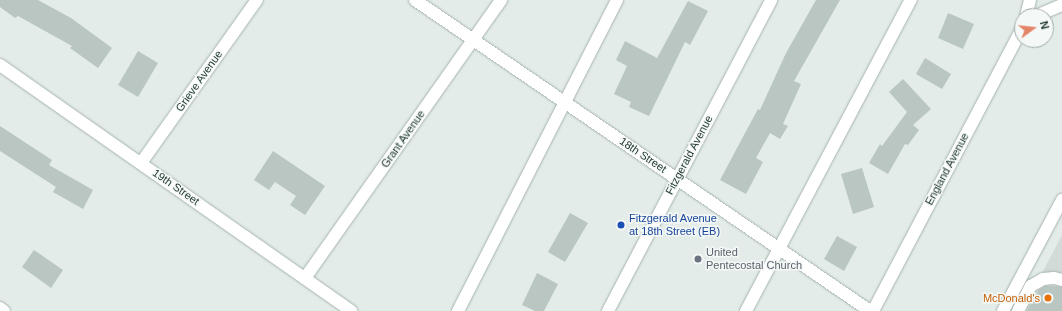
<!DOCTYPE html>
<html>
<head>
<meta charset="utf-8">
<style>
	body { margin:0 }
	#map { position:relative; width:1062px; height:311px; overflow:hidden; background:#e3ece8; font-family:Helvetica,sans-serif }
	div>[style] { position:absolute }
	.built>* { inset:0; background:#d2dbd7 }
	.building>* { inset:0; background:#b9c6c1 }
	.roads { filter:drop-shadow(0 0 1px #a6b3af) drop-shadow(0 0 1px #a6b3af) }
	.minor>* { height:12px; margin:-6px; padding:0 6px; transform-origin:6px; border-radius:6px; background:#fff }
	.dots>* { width:11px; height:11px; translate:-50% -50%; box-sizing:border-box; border:2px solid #f4f8f6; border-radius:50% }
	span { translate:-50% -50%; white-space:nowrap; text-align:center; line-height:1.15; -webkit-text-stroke:3px #f4f8f6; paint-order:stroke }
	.street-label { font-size:11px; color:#253b35 }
	.transit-label { font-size:11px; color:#164399 }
	.left { translate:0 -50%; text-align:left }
	.worship-label { font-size:11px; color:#5b616d }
	.food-label { font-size:11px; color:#c56008 }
	.right { translate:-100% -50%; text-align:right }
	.north { position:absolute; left:1014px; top:8px; width:40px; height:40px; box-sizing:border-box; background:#f4f8f6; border:1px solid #a1aca9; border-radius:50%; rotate:75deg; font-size:11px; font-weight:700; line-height:16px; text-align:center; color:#253b35 }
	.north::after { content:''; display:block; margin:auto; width:14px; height:18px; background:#e48469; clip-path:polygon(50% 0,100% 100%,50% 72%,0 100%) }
</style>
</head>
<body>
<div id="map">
	<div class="built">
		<i style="clip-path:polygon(1062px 235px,1062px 311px,1022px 311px)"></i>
	</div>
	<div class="building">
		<i style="clip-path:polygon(0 0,38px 0,71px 18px,112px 48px,98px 68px,70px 48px,72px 46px,18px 16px,15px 18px,0 7px)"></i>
		<i style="clip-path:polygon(816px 0,840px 0,794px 81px,801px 84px,783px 124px,788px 126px,780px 139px,770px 133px,756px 158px,763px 162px,746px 194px,720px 180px,745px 133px,758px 109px,760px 110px,786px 53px)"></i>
		<i style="clip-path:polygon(688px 1px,708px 11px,690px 45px,685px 42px,649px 116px,629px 107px,631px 102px,614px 94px,627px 66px,616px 60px,625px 41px,657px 58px)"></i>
		<i style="clip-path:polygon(948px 13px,974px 24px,963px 49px,938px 38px)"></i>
		<i style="clip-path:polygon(138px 51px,158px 63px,138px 97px,118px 85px)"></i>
		<i style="clip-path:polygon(925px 58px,951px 74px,942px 89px,916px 74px)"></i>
		<i style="clip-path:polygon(903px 79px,931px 109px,913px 125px,919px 130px,908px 145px,905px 144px,888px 174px,869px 163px,880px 144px,882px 146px,907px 112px,889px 92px)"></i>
		<i style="clip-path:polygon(0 126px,52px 160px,49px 165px,93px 190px,83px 209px,53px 192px,56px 187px,0 151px)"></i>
		<i style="clip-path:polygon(273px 151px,325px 186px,305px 215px,290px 205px,296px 196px,275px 182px,269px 190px,254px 180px)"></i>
		<i style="clip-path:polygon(862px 168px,874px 207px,853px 214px,841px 174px)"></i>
		<i style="clip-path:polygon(570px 213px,588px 223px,565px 262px,548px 252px)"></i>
		<i style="clip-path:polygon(837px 236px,857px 247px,844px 271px,824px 259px)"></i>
		<i style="clip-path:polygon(34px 250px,63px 270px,51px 288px,22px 267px)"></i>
		<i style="clip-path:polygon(537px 273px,558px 284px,544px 311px,535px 311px,522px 305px)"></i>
		<i style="clip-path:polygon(1045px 286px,1062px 287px,1062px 311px,1027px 311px,1039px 290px)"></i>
	</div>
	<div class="roads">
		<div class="minor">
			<i style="left:415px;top:0;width:551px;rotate:34.35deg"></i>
			<i style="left:1026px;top:16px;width:16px;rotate:-76deg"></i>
			<i style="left:1036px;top:16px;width:28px;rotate:-23deg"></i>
			<i style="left:0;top:65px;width:429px;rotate:35deg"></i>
			<i style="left:141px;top:163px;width:200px;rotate:-54.6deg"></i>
			<i style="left:305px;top:278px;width:340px;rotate:-54.8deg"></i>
			<i style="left:0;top:308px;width:5px;rotate:37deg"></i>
			<i style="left:458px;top:311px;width:349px;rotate:-62.9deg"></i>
			<i style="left:608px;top:311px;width:351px;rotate:-62.3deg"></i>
			<i style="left:746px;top:311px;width:352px;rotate:-62.1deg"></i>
			<i style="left:873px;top:311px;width:320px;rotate:-62.2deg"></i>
			<i style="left:1003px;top:311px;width:126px;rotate:-62deg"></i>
			<i style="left:1018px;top:311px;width:28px;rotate:-63deg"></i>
			<i style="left:1031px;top:286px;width:14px;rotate:-30deg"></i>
			<i style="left:1043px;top:279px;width:11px;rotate:-5deg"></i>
			<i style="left:1054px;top:278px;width:8px;rotate:14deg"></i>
		</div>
	</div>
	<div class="dots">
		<i style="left:621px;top:225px;background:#1a4fb4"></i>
		<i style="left:698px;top:259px;background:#6b7280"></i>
		<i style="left:1048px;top:298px;background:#e8710a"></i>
	</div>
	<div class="street-label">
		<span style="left:199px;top:81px;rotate:-55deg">Grieve Avenue</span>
		<span style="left:403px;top:139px;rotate:-55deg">Grant Avenue</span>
		<span style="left:643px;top:155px;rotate:34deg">18th Street</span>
		<span style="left:689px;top:155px;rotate:-62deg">Fitzgerald Avenue</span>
		<span style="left:947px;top:169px;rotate:-62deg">England Avenue</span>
		<span style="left:176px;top:187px;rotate:35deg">19th Street</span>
	</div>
	<div class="transit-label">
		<span class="left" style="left:629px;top:225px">Fitzgerald Avenue<br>at 18th Street (EB)</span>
	</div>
	<div class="worship-label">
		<span class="left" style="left:706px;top:259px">United<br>Pentecostal Church</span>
	</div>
	<div class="food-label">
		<span class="right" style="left:1040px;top:298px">McDonald's</span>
	</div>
	<div class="north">N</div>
</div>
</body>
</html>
